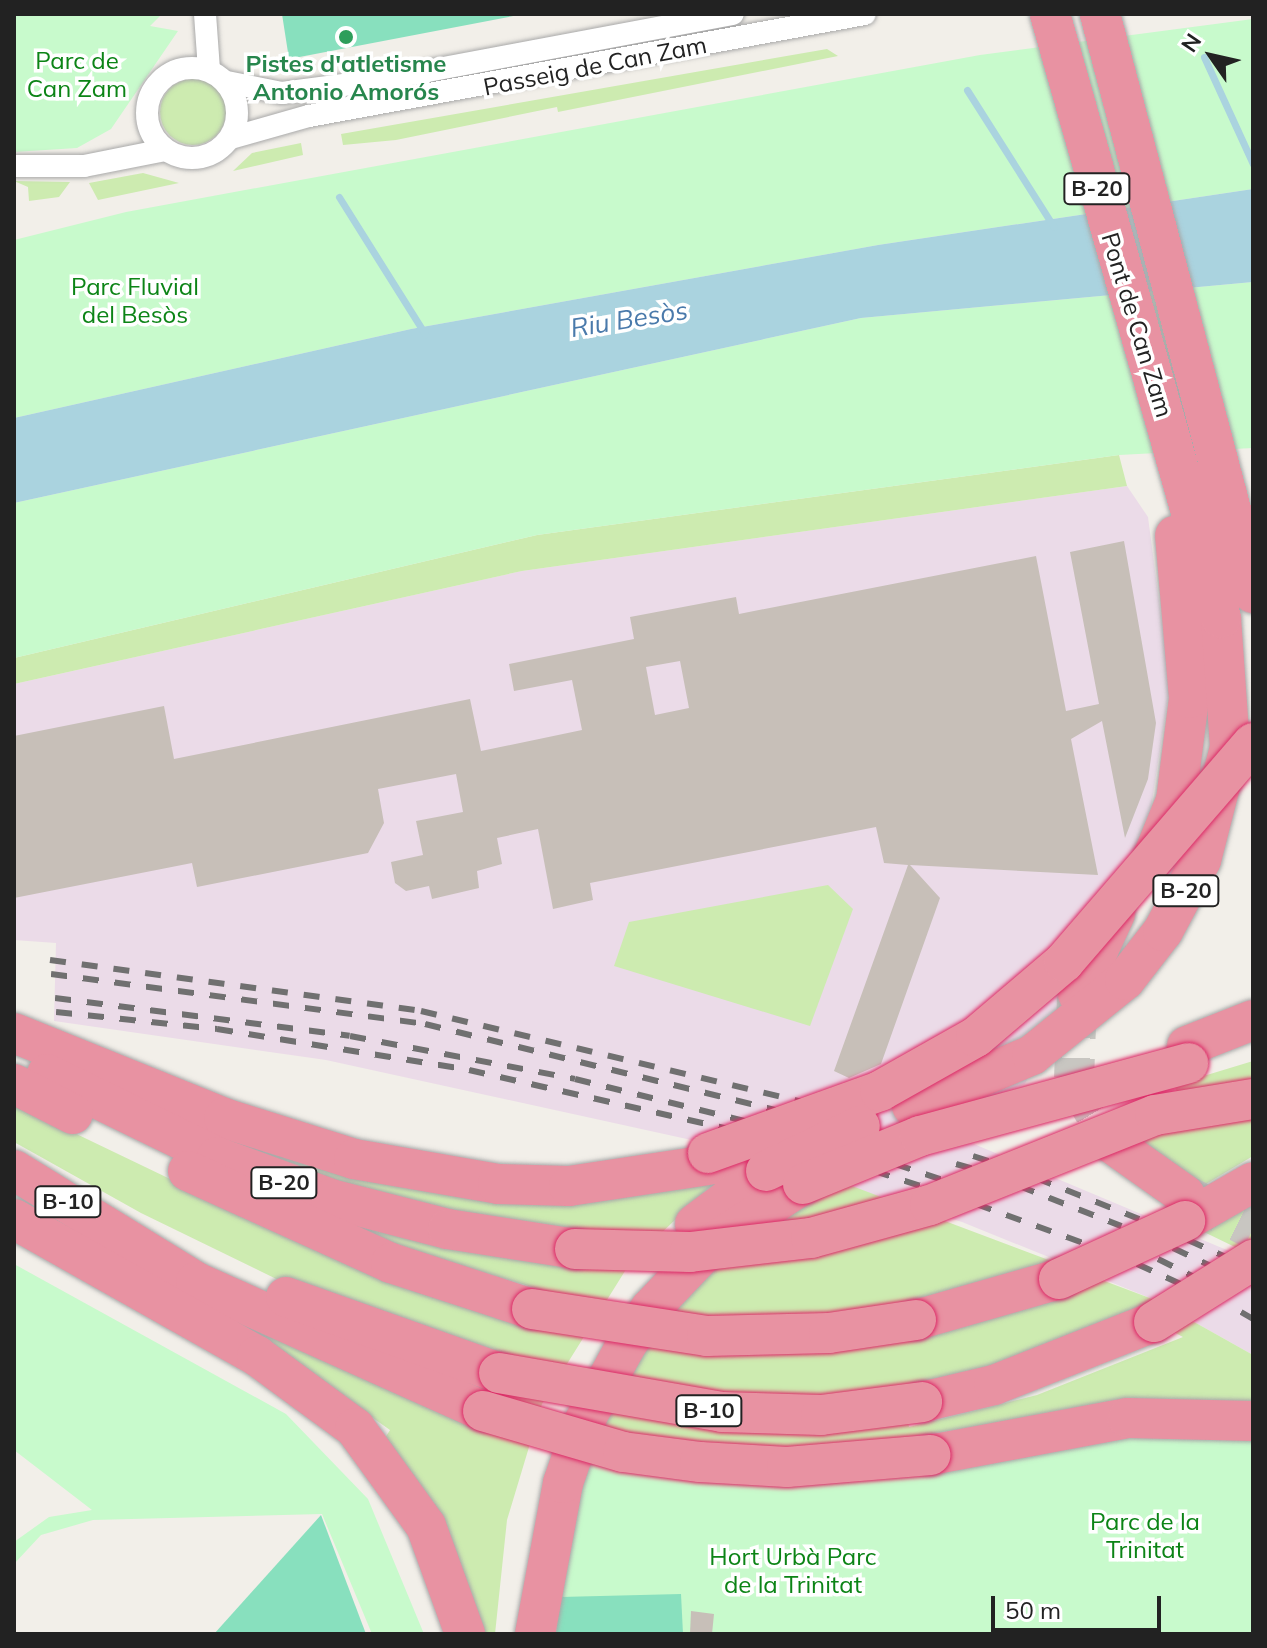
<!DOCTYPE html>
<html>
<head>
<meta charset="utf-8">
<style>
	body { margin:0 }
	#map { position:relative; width:1267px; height:1648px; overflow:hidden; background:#f2efe9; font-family:Mulish,sans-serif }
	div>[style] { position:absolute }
	.industrial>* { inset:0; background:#ebdbe8 }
	.grass>* { inset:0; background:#cdebb0 }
	.round { border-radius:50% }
	.park>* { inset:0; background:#c8facc }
	.pitch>* { inset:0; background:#88e0be }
	.water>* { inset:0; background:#aad3df }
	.stream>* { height:7px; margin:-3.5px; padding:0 3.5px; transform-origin:3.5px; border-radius:3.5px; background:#aad3df }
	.building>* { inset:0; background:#c7bfb8 }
	.highway-tunnel>* { height:40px; margin-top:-20px; transform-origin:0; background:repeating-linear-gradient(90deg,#c8c6c1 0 40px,transparent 0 60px) }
	.roads { filter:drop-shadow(0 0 2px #a9a9a9) drop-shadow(0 0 2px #a9a9a9) }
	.street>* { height:22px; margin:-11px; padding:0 11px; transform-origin:11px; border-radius:11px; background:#fff }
	.street>.ring { margin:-11px; padding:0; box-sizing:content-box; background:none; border:22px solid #fff; border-radius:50% }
	.highway>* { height:40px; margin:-20px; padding:0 20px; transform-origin:20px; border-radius:20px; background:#e892a2 }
	.rail>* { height:6px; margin-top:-3px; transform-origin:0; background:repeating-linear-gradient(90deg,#707070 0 16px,transparent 0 32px) }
	.bridges { filter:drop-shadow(0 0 2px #dc2a67) drop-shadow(0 0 2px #dc2a67) }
	.highway-bridge>* { height:40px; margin:-20px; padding:0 20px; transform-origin:20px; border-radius:20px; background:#e892a2 }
	.dots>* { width:22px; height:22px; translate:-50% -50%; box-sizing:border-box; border:4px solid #fff; border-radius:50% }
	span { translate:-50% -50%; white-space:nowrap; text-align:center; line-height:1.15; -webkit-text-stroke:7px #fff; paint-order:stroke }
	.shield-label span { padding:2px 6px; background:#fff; border:2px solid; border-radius:6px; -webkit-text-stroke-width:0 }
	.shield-label { font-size:22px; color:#222; font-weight:700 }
	.park-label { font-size:24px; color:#0c8416 }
	.leisure-label { font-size:24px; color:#27864d; font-weight:700 }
	.street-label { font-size:24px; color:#222 }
	.water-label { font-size:26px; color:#4a7aab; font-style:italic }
	.frame { position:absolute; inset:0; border:16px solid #222; pointer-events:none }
	.north { position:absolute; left:1171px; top:16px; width:80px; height:80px; -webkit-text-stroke:6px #fff; paint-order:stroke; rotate:304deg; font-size:22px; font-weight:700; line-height:32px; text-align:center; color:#222 }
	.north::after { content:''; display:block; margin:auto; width:28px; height:36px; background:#222; clip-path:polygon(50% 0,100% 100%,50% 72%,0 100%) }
	.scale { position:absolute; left:991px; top:1596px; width:170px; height:36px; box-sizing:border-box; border:4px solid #222; border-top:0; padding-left:10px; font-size:24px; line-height:28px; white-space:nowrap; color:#222; -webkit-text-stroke:6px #fff; paint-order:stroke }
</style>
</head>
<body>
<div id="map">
	<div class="industrial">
		<i style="clip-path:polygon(1127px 486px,1148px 517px,1170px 685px,1148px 827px,1109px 889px,1025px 1084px,936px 1118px,881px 1105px,1253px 1261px,1253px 1355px,1155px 1300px,962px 1222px,696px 1141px,326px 1060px,54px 1021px,56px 943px,14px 940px,14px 684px,522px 571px)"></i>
	</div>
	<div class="grass">
		<i style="clip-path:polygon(827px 49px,838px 56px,558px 112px,557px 107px,396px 140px,343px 145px,341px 134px)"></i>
		<i class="round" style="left:160px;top:79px;width:66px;height:66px"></i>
		<i style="clip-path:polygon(301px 143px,303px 155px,233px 171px,252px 153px)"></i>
		<i style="clip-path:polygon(143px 173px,179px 183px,98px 200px,89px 183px)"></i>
		<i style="clip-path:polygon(14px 181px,70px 182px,59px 197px,29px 201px,28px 187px)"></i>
		<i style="clip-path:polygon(1119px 455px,1127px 486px,522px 571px,14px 684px,14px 658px,537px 535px)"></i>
		<i style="clip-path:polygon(828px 885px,853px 909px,810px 1026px,614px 966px,629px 922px)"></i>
		<i style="clip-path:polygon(1253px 1061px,1253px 1156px,1196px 1190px,1123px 1142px,1177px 1092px,1174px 1085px)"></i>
		<i style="clip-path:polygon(14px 1104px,362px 1271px,545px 1291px,403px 1248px,320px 1212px,464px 1214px,328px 1179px,205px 1134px,317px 1158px,723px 1174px,630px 1263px,542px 1404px,507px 1520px,495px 1634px,481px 1634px,385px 1438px,390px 1430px,238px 1323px,478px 1427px,508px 1359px,299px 1290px,141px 1213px,14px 1142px)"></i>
		<i style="clip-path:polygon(evenodd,852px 1186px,1155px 1300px,1253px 1355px,1253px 1404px,1147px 1400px,658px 1476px,586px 1463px,641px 1350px,708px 1268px,818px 1196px,852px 1186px,956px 1290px,1035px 1306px,917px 1339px,911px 1300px,956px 1290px,852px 1186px,1134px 1311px,1183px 1337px,1037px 1395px,909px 1427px,903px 1388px,964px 1376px,1134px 1311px)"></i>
		<i style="clip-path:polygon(1253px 1201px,1253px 1237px,1237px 1248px,1204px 1232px)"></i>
	</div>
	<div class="park">
		<i style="clip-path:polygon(14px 14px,162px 14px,150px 26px,178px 31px,111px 129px,77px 148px,14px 152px)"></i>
		<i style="clip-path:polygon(1253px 19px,1253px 189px,878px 245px,411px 329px,14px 418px,14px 240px,126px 212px,980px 55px)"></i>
		<i style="clip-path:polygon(1253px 282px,1253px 448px,1119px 455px,537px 535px,14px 658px,14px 503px,861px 318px)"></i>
		<i style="clip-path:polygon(14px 1264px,286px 1414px,368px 1499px,424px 1634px,372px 1634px,322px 1514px,93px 1520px,41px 1535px,14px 1564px,14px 1542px,49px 1517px,92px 1510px,14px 1450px)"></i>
		<i style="clip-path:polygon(1152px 1434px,1253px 1440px,1253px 1634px,551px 1634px,586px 1463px,658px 1476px)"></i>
	</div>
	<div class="pitch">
		<i style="clip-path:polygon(282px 14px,524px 14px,289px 59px)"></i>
		<i style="clip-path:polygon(321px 1515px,366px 1634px,214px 1634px)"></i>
		<i style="clip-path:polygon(681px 1594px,683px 1634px,556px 1634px,560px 1597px)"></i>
	</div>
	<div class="water">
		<i style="clip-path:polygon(1253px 189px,1253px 282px,861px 318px,14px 503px,14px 418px,411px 329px,878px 245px)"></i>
	</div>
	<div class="stream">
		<i style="left:1204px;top:57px;width:118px;rotate:65.4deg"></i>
		<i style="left:967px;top:90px;width:162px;rotate:57.6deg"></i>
		<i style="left:339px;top:197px;width:162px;rotate:57.9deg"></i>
	</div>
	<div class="building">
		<i style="clip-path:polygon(evenodd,1124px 541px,1156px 723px,1148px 779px,1125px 838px,1102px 721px,1071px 739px,1098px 875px,910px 865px,940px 898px,881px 1064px,849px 1078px,834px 1071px,908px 865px,884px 863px,876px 827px,590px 883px,593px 900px,553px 909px,538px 829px,497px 838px,502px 864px,477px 871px,479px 888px,432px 899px,429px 886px,406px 891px,395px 883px,391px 862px,423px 855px,416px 821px,463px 812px,456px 774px,378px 789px,384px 823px,368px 853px,197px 887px,192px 863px,14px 898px,14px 736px,164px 706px,174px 759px,470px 699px,481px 751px,582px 730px,572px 680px,514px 691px,509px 664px,634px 639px,630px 617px,736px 597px,739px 614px,1036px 556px,1066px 711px,1099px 704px,1070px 552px,1124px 541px,680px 661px,689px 708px,655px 715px,646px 667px,680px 661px)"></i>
		<i style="clip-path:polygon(691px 1611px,714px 1614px,712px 1634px,690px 1634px)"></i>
	</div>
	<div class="highway-tunnel">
		<i style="left:1077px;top:998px;width:80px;rotate:92.1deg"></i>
		<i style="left:1074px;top:1078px;width:78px;rotate:59.2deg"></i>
		<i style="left:1185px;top:1195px;width:76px;rotate:26.6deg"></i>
	</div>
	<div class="roads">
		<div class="street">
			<i style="left:205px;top:14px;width:56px;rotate:85.9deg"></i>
			<i class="ring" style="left:147px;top:68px;width:68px;height:68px"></i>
			<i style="left:227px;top:82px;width:56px;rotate:11.3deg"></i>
			<i style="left:282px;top:93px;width:93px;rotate:-7.4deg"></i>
			<i style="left:374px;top:81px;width:365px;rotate:-10.6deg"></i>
			<i style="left:231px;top:138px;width:81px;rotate:-15.8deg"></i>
			<i style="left:309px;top:116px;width:565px;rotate:-10.4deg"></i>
			<i style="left:14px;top:166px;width:70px"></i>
			<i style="left:84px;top:166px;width:83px;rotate:-11.2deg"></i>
		</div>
		<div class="highway">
			<i style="left:1100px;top:14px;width:599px;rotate:75.2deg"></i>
			<i style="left:1154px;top:854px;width:58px;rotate:-67.8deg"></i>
			<i style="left:1176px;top:800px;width:103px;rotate:-82.7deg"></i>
			<i style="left:1189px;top:698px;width:163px;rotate:-94.9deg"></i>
			<i style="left:1078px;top:994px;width:88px;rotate:-65.2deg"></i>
			<i style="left:14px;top:1033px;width:227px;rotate:22deg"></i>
			<i style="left:224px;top:1118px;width:136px;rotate:17.5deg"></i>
			<i style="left:354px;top:1159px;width:146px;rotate:9.8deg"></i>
			<i style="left:498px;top:1184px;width:71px;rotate:1.6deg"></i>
			<i style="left:569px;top:1186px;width:160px;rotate:-8.6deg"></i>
			<i style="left:1187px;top:1046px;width:71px;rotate:-21.5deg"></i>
			<i style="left:47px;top:1074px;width:189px;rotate:26deg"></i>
			<i style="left:217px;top:1157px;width:121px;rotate:20.2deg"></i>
			<i style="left:331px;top:1199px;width:121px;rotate:14.4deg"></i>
			<i style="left:448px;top:1229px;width:129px;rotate:8.9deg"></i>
			<i style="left:14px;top:1084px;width:66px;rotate:27deg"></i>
			<i style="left:912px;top:1106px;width:130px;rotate:-23deg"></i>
			<i style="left:1032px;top:1055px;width:119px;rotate:-38.9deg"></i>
			<i style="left:1125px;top:980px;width:62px;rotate:-52.2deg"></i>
			<i style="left:1163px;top:931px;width:81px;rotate:-61.8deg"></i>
			<i style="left:1201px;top:860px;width:117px;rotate:-75.6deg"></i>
			<i style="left:1230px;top:747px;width:129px;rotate:-94deg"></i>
			<i style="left:1221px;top:618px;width:628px;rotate:-105.81deg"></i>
			<i style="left:1114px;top:1145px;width:87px;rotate:35.2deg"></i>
			<i style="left:14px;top:1170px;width:214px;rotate:31.6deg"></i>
			<i style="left:196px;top:1282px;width:315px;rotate:24.2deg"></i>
			<i style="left:188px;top:1171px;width:223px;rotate:24.4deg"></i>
			<i style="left:391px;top:1263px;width:148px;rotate:18.1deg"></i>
			<i style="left:14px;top:1219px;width:279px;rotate:29.4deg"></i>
			<i style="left:257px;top:1356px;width:122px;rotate:36.3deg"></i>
			<i style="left:355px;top:1428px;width:121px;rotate:54.1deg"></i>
			<i style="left:426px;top:1526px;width:115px;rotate:70.1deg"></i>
			<i style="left:1185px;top:1221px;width:78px;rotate:-29.8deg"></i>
			<i style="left:695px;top:1224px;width:89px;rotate:-36.7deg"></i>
			<i style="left:286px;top:1297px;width:226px;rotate:19.6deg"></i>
			<i style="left:916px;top:1320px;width:149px;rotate:-16deg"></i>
			<i style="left:922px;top:1402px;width:74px;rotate:-13.3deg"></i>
			<i style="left:994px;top:1385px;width:172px;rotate:-21.5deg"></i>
			<i style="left:930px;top:1455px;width:201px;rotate:-10.6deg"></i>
			<i style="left:1128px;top:1418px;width:125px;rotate:1.4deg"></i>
			<i style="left:535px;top:1634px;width:154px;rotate:-79.5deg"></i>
			<i style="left:563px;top:1483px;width:65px;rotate:-71deg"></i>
			<i style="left:584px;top:1422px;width:85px;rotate:-61.3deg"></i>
			<i style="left:625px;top:1347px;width:45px;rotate:-56.7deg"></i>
			<i style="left:650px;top:1309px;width:91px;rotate:-46.3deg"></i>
			<i style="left:713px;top:1243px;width:108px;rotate:-33.2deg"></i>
		</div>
	</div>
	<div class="rail">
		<i style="left:50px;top:960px;width:374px;rotate:7.8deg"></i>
		<i style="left:421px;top:1011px;width:405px;rotate:13.4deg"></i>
		<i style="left:51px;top:974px;width:377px;rotate:7.6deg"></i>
		<i style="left:425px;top:1024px;width:378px;rotate:13.8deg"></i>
		<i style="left:55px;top:998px;width:297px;rotate:7.3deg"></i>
		<i style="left:350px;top:1036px;width:229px;rotate:10.8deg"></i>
		<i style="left:575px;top:1079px;width:192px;rotate:13.9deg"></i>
		<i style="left:56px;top:1012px;width:162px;rotate:6deg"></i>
		<i style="left:217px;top:1029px;width:255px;rotate:9.2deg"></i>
		<i style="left:469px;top:1070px;width:279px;rotate:12.8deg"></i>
		<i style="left:973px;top:1156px;width:19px;rotate:18deg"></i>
		<i style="left:895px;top:1164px;width:54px;rotate:18.4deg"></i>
		<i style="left:956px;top:1164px;width:19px;rotate:16deg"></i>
		<i style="left:874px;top:1171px;width:56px;rotate:17.8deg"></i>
		<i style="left:1036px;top:1178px;width:111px;rotate:21.7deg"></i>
		<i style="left:1019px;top:1186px;width:110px;rotate:21.4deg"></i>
		<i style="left:976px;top:1204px;width:117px;rotate:20deg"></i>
		<i style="left:1188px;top:1240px;width:42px;rotate:24.1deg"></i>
		<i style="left:1173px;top:1248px;width:44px;rotate:25.4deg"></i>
		<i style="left:1158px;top:1259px;width:42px;rotate:26.6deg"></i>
		<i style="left:1137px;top:1264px;width:51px;rotate:24.5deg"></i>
		<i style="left:1241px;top:1312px;width:14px;rotate:30deg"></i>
	</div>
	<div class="bridges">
		<div class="highway-bridge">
			<i style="left:708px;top:1153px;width:183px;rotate:-19.8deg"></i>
			<i style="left:880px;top:1091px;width:110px;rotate:-29.4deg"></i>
			<i style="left:976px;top:1037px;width:116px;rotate:-40.4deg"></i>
			<i style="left:1064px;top:962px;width:289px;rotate:-49.2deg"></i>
			<i style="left:766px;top:1171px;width:104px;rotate:-25.6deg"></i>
			<i style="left:803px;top:1184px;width:126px;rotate:-22.3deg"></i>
			<i style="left:920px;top:1136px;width:278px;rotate:-15.2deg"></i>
			<i style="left:575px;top:1249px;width:115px;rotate:1.5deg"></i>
			<i style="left:690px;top:1252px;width:122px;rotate:-6.6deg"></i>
			<i style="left:811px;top:1238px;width:123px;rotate:-15.5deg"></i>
			<i style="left:930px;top:1205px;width:242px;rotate:-21.8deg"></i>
			<i style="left:1155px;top:1115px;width:99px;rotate:-9.3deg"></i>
			<i style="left:1059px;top:1279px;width:139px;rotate:-24.7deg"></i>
			<i style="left:532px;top:1309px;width:177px;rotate:8.8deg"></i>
			<i style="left:707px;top:1336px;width:122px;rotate:-1.4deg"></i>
			<i style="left:829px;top:1333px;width:88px;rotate:-8.5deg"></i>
			<i style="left:1154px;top:1322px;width:117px;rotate:-32.1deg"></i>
			<i style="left:499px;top:1373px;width:226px;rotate:9.9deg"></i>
			<i style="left:722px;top:1412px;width:99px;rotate:1.7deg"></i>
			<i style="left:821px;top:1415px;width:102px;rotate:-7.3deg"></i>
			<i style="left:483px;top:1411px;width:146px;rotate:16.3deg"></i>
			<i style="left:623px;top:1452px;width:78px;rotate:7.4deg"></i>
			<i style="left:700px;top:1462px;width:87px;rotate:3.3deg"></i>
			<i style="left:787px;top:1467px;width:144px;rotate:-4.8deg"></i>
		</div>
	</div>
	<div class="dots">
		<i style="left:346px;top:37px;background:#2e9e5b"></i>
	</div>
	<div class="shield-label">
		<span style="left:1097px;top:189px">B-20</span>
		<span style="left:1186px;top:891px">B-20</span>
		<span style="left:284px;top:1183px">B-20</span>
		<span style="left:68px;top:1202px">B-10</span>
		<span style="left:709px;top:1411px">B-10</span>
	</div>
	<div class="park-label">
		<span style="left:77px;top:75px">Parc de<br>Can Zam</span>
		<span style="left:135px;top:301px">Parc Fluvial<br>del Besòs</span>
		<span style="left:1145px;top:1536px">Parc de la<br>Trinitat</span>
		<span style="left:793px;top:1571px">Hort Urbà Parc<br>de la Trinitat</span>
	</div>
	<div class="leisure-label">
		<span style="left:346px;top:78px">Pistes d'atletisme<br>Antonio Amorós</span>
	</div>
	<div class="street-label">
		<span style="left:595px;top:66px;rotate:-11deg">Passeig de Can Zam</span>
		<span style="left:1137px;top:325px;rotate:73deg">Pont de Can Zam</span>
	</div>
	<div class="water-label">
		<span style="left:629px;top:319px;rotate:-9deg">Riu Besòs</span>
	</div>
	<div class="frame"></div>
	<div class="north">N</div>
	<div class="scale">50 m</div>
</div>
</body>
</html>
